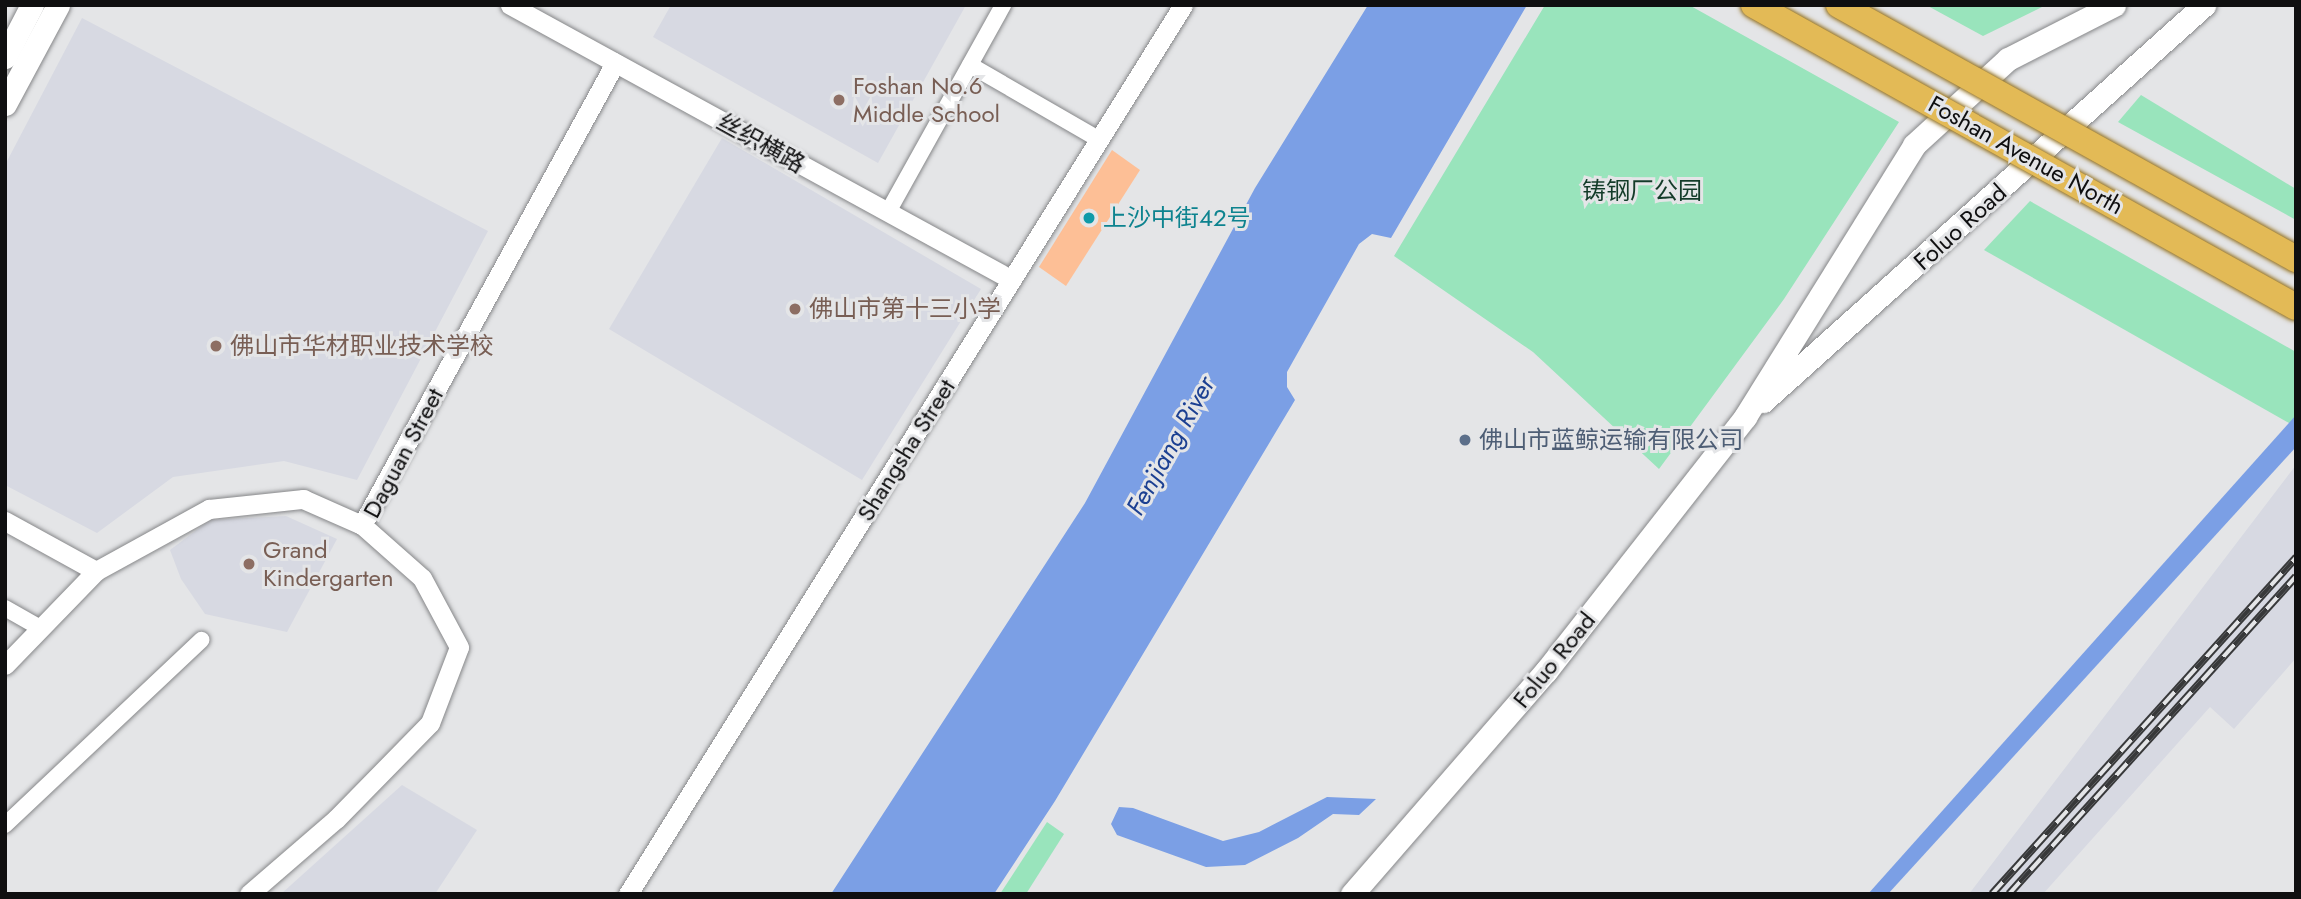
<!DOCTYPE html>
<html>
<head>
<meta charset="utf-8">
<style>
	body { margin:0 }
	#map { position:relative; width:2301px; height:899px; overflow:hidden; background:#e4e5e7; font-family:Jost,"Noto Sans SC",sans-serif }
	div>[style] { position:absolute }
	.built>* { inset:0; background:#d7d9e2 }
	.green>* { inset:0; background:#99e4bc }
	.water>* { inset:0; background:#7b9fe5 }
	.building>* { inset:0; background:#fdbf96 }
	.roads { filter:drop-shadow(0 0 2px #868789) drop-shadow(0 0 2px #868789) }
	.minor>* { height:16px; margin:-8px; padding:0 8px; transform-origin:8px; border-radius:8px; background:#fff }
	.tertiary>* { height:19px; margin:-9.5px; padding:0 9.5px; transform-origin:9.5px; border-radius:9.5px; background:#fff }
	.secondary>* { height:23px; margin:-11.5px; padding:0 11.5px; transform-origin:11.5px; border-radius:11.5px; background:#fff }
	.rail>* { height:8px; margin-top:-4px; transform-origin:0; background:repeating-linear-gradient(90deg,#e4e5e7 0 16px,#38393a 0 32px); box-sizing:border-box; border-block:2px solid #38393a }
	.bridges { filter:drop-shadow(0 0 2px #947222) drop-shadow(0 0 2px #947222) }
	.trunk-bridge>* { height:26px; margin:-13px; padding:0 13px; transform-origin:13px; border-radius:13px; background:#e3ba56 }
	.dots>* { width:19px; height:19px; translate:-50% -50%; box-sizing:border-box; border:4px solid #e4e5e7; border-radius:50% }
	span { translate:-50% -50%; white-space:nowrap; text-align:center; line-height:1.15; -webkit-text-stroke:6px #e4e5e7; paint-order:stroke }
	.education-label { font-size:24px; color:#785e54 }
	.left { translate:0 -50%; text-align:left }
	.street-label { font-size:24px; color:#0f0f10 }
	.park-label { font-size:24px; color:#133c29 }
	.culture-label { font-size:24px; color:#0d838f }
	.service-label { font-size:24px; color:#4e5e75 }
	.water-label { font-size:26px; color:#1c4092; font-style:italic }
	.frame { position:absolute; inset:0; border:7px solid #0f0f10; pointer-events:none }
</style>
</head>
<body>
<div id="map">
	<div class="built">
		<i style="clip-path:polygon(671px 5px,966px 5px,878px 163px,653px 37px)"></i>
		<i style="clip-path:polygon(82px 18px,488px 231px,357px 480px,284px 461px,173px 477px,97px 533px,5px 485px,5px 165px)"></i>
		<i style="clip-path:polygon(722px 138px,981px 289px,862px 480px,609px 329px)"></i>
		<i style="clip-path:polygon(2296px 465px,2296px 658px,2234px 729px,2210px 707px,2043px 894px,1969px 894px)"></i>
		<i style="clip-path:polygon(286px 516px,337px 539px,287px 632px,205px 614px,181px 579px,170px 550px,210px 520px)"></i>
		<i style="clip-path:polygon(402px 785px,477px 830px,435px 894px,281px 894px)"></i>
	</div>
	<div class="green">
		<i style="clip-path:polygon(1545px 5px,1689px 5px,1899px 122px,1784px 299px,1659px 469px,1533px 352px,1394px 256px)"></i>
		<i style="clip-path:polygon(1926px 5px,2046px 5px,1983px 36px)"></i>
		<i style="clip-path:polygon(2141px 95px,2296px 189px,2296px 220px,2118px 122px)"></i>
		<i style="clip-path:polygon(2030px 201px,2296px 352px,2296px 427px,1984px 250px)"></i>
		<i style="clip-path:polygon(1047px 822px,1064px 834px,1026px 894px,1000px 894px)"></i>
	</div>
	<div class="water">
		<i style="clip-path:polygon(1368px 5px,1527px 5px,1391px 238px,1372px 234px,1359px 244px,1287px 372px,1287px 387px,1295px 400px,1055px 801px,994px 894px,831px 894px,1085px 503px,1255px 188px)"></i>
		<i style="clip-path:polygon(2296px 415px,2296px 447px,1888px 894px,1868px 894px)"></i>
		<i style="clip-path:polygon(1327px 797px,1376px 799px,1359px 815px,1333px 814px,1298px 838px,1245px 865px,1206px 867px,1117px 835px,1111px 824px,1119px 807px,1133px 808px,1223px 841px,1259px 832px)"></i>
	</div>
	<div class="building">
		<i style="clip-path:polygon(1112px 150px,1140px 170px,1066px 286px,1039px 267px)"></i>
	</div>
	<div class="roads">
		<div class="minor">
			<i style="left:970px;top:65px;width:150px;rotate:30deg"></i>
			<i style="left:888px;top:212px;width:237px;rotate:-60.9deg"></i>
			<i style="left:5px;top:608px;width:40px;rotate:29.7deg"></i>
			<i style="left:5px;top:825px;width:270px;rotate:-43.3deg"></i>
		</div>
		<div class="tertiary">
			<i style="left:510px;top:5px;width:572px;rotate:28.71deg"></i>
			<i style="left:5px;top:521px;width:104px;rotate:28.8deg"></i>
			<i style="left:5px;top:665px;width:131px;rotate:-45.9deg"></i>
			<i style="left:96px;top:571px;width:129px;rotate:-28.8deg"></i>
			<i style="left:209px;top:509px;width:95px;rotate:-6.1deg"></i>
			<i style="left:303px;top:499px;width:64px;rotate:23.8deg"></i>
			<i style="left:249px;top:894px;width:115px;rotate:-40.8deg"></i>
			<i style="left:336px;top:819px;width:134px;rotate:-45.6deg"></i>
			<i style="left:430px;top:723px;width:81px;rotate:-69.1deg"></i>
			<i style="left:459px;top:647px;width:78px;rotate:-118.2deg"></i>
			<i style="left:422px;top:578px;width:80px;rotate:-138.5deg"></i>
			<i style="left:362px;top:525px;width:527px;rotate:-61.29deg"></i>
			<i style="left:628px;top:894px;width:1048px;rotate:-58.02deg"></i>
		</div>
		<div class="secondary">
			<i style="left:5px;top:57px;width:59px;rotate:-62.6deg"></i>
			<i style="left:5px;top:104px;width:112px;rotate:-61.8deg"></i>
			<i style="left:1763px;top:401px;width:593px;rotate:-41.92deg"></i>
			<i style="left:1352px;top:894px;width:296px;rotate:-49deg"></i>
			<i style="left:1546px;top:671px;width:323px;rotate:-51.9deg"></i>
			<i style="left:1745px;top:417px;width:320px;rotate:-58.1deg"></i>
			<i style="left:1914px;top:145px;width:127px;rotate:-42.5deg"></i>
			<i style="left:2008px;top:59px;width:119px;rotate:-27deg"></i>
		</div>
	</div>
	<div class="rail">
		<i style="left:1992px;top:894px;width:454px;rotate:-47.9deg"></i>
		<i style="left:2009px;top:894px;width:428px;rotate:-47.9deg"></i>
	</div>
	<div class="bridges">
		<div class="trunk-bridge">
			<i style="left:1754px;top:5px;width:620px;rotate:29.13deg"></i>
			<i style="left:1839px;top:5px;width:523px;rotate:29.07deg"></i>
		</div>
	</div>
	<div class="dots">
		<i style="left:839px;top:100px;background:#8d6e63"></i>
		<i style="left:1089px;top:218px;background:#0f9aa8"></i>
		<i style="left:795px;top:309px;background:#8d6e63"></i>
		<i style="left:216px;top:346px;background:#8d6e63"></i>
		<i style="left:1465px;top:440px;background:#5c6f8a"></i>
		<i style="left:249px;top:564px;background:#8d6e63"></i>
	</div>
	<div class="education-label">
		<span class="left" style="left:853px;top:100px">Foshan No.6<br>Middle School</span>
		<span class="left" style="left:809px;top:309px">佛山市第十三小学</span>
		<span class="left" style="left:230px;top:346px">佛山市华材职业技术学校</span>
		<span class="left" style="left:263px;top:564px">Grand<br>Kindergarten</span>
	</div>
	<div class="street-label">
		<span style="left:761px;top:143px;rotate:29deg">丝织横路</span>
		<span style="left:2026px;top:155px;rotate:29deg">Foshan Avenue North</span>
		<span style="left:1960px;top:227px;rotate:-42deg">Foluo Road</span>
		<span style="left:906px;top:450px;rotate:-58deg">Shangsha Street</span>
		<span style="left:403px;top:453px;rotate:-62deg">Daguan Street</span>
		<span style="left:1554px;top:660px;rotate:-51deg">Foluo Road</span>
	</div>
	<div class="park-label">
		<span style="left:1642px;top:191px">铸钢厂公园</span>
	</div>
	<div class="culture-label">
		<span class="left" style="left:1103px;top:218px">上沙中街42号</span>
	</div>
	<div class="service-label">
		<span class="left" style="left:1479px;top:440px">佛山市蓝鲸运输有限公司</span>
	</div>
	<div class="water-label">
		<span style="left:1171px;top:446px;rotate:-61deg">Fenjiang River</span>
	</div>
	<div class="frame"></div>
</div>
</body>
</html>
